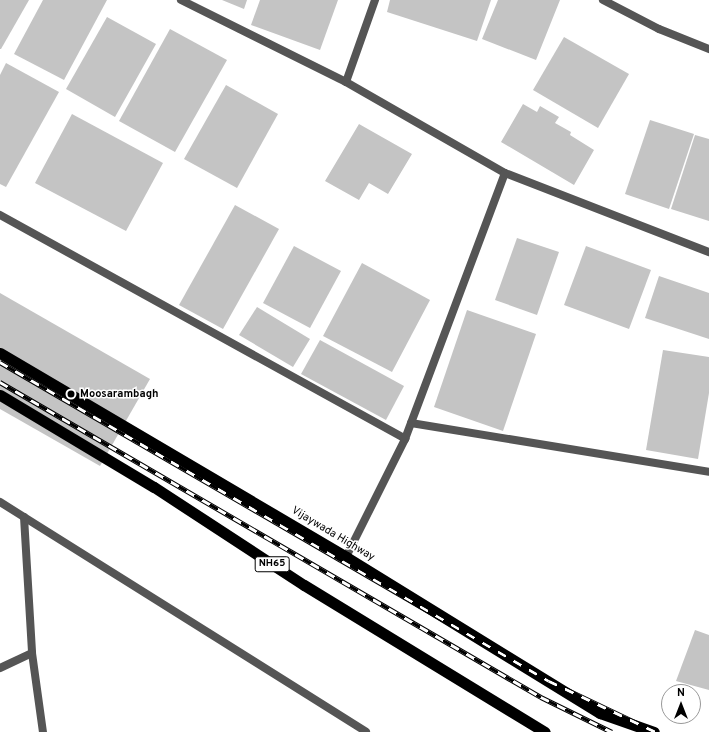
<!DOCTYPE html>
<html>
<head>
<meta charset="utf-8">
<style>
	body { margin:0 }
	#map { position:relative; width:709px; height:732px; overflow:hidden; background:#fff; font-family:Overpass,sans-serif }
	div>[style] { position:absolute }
	.building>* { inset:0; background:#c4c4c4 }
	.minor>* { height:8px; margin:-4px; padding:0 4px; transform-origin:4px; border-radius:4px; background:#555 }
	.tertiary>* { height:8px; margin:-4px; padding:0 4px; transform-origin:4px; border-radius:4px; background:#555 }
	.trunk>* { height:11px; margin:-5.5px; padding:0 5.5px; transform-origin:5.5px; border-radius:5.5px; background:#000 }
	.rail>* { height:4.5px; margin-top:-2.25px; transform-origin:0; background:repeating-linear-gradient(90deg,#fff 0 9px,#000 0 18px); box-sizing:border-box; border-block:1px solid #000 }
	.dots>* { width:11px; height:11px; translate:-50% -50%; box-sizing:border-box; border:2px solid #fff; border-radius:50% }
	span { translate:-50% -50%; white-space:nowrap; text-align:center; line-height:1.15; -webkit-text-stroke:3px #fff; paint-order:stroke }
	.shield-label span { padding:1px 3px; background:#fff; border:1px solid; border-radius:3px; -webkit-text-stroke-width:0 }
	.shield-label { font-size:10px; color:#000; font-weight:700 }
	.poi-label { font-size:11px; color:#000; font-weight:700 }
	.left { translate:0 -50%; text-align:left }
	.street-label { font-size:11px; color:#000 }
	.north { position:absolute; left:661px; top:684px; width:40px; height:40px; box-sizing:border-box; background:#fff; border:1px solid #999; border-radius:50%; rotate:0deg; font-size:11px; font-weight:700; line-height:16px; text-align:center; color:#000 }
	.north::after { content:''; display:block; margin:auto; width:14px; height:18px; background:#000; clip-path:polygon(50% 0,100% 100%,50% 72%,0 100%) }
</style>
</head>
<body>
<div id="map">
	<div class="building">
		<i style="clip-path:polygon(0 0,29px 0,1px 49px,0 49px)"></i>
		<i style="clip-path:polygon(43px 0,107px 0,64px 80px,14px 54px)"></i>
		<i style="clip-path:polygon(222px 0,247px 0,244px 9px)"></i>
		<i style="clip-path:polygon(260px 0,338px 0,320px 50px,251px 25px)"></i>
		<i style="clip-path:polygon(390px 0,491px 0,477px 41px,387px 12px)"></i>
		<i style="clip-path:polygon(498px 0,560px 0,536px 60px,482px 39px)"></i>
		<i style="clip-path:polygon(107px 17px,156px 44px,115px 117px,66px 89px)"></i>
		<i style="clip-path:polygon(170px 29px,227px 60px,175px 152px,119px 121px)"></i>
		<i style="clip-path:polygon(564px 37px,629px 74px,598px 128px,533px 90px)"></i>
		<i style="clip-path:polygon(6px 63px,59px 92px,6px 187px,0 184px,0 75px)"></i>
		<i style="clip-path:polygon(226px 85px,278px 114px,237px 188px,184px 159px)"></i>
		<i style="clip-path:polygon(523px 104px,537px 112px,540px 106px,559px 117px,555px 123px,571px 132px,570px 135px,594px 150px,574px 185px,501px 142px)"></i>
		<i style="clip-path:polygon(72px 114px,163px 163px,126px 231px,35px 183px)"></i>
		<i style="clip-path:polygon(650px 120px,694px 134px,669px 209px,625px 194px)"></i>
		<i style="clip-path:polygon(359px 124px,412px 154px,388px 194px,369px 183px,359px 200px,325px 181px)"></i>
		<i style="clip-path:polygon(695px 135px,709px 139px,709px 221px,671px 209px)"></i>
		<i style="clip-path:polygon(235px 205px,279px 229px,223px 329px,179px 305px)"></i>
		<i style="clip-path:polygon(517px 238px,559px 252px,537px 315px,495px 300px)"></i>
		<i style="clip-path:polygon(294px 246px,341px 271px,310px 328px,263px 303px)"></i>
		<i style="clip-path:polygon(586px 246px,651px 270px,629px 329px,564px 305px)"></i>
		<i style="clip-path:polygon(362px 263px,430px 300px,392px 372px,323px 336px)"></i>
		<i style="clip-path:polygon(659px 276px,709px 293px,709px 339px,645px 318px)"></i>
		<i style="clip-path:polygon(0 293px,150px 379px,100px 466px,0 409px)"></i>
		<i style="clip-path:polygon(257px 307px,310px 339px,293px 367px,239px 335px)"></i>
		<i style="clip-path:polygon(467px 310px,536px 334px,503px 431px,434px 407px)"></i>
		<i style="clip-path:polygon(320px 340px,404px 386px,386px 420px,301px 374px)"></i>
		<i style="clip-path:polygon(663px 350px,709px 357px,709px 393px,698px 459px,646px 450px)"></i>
		<i style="clip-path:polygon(695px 630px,709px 635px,709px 690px,676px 681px)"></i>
	</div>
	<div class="minor">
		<i style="left:181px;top:0;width:184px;rotate:26.4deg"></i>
		<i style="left:346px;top:82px;width:183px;rotate:29.8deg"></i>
		<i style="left:505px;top:173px;width:219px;rotate:21.2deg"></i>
		<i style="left:603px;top:0;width:63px;rotate:27.4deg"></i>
		<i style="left:659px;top:29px;width:54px;rotate:21.8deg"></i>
		<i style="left:346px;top:82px;width:87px;rotate:-70.5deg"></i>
		<i style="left:0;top:215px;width:463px;rotate:28.9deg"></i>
		<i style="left:411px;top:423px;width:302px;rotate:9.3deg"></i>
		<i style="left:346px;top:557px;width:132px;rotate:-63.4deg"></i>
		<i style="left:405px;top:439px;width:284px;rotate:-69.4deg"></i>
		<i style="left:0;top:668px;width:35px;rotate:-25deg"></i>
	</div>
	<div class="tertiary">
		<i style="left:0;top:502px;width:432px;rotate:32.1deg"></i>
		<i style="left:24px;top:517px;width:136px;rotate:86.6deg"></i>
		<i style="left:32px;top:653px;width:80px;rotate:82.1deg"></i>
	</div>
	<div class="trunk">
		<i style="left:0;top:353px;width:402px;rotate:30.5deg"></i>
		<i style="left:346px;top:557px;width:298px;rotate:31.6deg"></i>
		<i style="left:600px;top:713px;width:57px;rotate:19.4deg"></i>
		<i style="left:0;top:395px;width:179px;rotate:30.9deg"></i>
		<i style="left:154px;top:487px;width:179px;rotate:33.2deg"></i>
		<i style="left:304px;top:585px;width:282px;rotate:31.4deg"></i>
	</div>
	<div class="rail">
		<i style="left:0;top:362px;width:635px;rotate:30.16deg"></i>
		<i style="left:549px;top:681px;width:119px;rotate:25.5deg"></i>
		<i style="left:0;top:382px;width:626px;rotate:30.21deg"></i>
		<i style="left:541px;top:697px;width:79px;rotate:26.2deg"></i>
	</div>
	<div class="dots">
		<i style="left:71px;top:394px;background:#000"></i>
	</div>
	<div class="shield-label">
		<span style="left:272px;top:564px">NH65</span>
	</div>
	<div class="poi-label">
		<span class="left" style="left:80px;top:394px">Moosarambagh</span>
	</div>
	<div class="street-label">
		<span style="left:333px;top:534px;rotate:31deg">Vijaywada Highway</span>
	</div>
	<div class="north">N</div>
</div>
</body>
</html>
